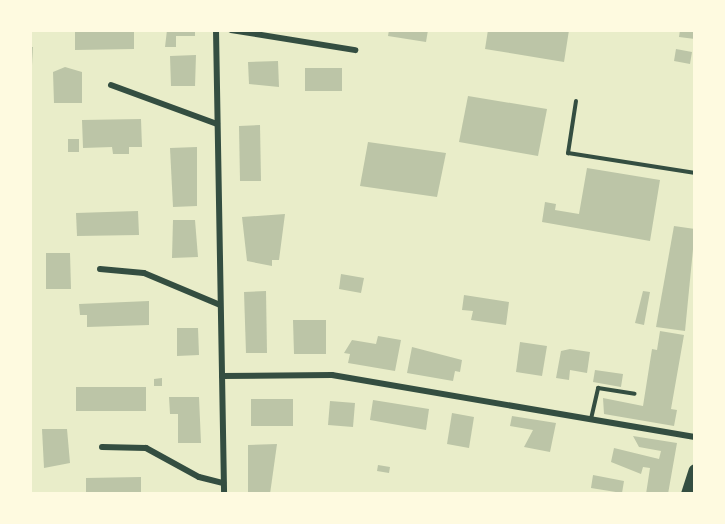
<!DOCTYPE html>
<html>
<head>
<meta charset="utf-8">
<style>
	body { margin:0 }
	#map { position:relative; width:725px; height:524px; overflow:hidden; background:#e9edc9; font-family:"Noto Serif",serif }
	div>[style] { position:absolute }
	.building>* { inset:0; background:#bcc5a7 }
	.service>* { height:4px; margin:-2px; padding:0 2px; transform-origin:2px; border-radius:2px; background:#344e41 }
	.minor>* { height:6px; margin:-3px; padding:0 3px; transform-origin:3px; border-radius:3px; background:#344e41 }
	.secondary>* { height:12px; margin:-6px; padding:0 6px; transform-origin:6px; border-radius:6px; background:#344e41 }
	span { translate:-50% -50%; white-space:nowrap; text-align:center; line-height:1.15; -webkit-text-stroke:6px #fefae0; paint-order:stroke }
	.frame { position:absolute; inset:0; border:32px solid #fefae0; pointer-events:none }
</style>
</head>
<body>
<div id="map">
	<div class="building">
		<i style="clip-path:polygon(75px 30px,134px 30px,134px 49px,75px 50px)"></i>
		<i style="clip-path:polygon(167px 30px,195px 30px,195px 36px,176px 36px,176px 47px,165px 47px)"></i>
		<i style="clip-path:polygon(389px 30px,428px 30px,426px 42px,388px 36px)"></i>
		<i style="clip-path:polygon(488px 30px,569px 30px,564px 62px,485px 49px)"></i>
		<i style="clip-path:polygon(680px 30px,695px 30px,695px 39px,679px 37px)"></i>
		<i style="clip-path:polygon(30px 47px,33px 47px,32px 65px,30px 65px)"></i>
		<i style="clip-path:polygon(676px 49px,692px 52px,690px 64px,674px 61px)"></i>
		<i style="clip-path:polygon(196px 55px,195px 86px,171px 86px,170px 56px)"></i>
		<i style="clip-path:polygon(278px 61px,279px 87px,249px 84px,248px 62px)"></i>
		<i style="clip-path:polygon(65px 67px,82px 72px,82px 103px,54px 103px,53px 72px)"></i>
		<i style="clip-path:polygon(305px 68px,342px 68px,342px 91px,305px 91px)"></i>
		<i style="clip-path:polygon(468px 96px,547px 109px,538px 156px,459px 142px)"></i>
		<i style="clip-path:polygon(141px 119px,142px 147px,129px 147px,129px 154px,113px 154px,112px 147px,83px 148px,82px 120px)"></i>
		<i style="clip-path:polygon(260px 125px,261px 181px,240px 181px,239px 126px)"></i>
		<i style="clip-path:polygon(68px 139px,79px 139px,79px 152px,68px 152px)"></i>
		<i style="clip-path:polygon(368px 142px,446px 153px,437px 197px,360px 186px)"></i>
		<i style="clip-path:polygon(197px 147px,197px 206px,173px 207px,170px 148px)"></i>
		<i style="clip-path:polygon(587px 168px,660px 180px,650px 241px,542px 222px,545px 202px,556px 204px,555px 210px,579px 214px)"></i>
		<i style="clip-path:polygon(138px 211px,139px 235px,77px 236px,76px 213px)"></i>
		<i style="clip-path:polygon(285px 214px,279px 260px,272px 260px,272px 266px,247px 261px,242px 217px)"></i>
		<i style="clip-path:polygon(173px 220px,195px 220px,198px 257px,172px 258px)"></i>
		<i style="clip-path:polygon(674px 226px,695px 229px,685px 331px,656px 327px)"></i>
		<i style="clip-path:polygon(46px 253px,70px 253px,71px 289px,46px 289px)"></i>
		<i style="clip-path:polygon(341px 274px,364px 278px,361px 293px,339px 289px)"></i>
		<i style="clip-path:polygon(266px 291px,267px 353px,246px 353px,244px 292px)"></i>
		<i style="clip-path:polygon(643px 291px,650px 292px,644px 325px,635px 323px)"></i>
		<i style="clip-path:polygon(464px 295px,509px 302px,506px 325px,471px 320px,473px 311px,462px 310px)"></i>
		<i style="clip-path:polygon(149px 301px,149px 325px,87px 327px,87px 315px,80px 315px,79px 304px)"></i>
		<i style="clip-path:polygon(293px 320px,326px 320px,326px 354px,294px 354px)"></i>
		<i style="clip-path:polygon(177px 328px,198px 328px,199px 355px,177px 356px)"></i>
		<i style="clip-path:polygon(660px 331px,684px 335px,671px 409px,677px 410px,674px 426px,604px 414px,603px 398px,643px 406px,652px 349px,657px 350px)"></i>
		<i style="clip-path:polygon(378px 336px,401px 340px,395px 371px,348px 363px,350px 354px,344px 353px,352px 340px,376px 344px)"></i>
		<i style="clip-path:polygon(520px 342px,547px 346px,542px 376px,516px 372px)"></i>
		<i style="clip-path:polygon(412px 347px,462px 360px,460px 372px,455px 371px,453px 381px,407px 373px)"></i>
		<i style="clip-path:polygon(570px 349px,590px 352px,587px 373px,570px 370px,569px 380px,556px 378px,561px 351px)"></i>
		<i style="clip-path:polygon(595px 370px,623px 374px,621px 387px,593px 382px)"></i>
		<i style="clip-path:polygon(162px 378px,162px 386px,154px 386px,154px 379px)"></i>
		<i style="clip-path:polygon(76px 387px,146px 387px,146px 411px,76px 411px)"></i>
		<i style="clip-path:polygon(169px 397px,199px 397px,201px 443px,178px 443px,178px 414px,170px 414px)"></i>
		<i style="clip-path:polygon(251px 399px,293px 399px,293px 426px,251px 426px)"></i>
		<i style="clip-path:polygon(373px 400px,429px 409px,426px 430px,370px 420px)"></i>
		<i style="clip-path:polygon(330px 401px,355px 403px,353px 427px,328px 425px)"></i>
		<i style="clip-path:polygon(452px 413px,474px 417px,469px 448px,447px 444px)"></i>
		<i style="clip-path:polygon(512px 416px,556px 423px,550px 452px,524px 447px,533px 430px,510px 426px)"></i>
		<i style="clip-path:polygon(42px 429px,67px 429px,70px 463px,44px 468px)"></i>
		<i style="clip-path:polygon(633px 436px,677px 443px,668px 494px,646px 494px,650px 468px,643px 467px,641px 474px,611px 462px,614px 448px,659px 459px,661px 451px,639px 447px)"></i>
		<i style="clip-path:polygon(277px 444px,270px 494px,248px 494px,248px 445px)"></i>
		<i style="clip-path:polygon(378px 465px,390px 467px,389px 473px,377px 471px)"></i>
		<i style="clip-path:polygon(593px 475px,624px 481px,622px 493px,591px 488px)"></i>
		<i style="clip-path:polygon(141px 477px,141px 494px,86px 494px,86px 478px)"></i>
	</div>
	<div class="service">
		<i style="left:576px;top:101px;width:53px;rotate:98.7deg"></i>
		<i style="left:568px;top:153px;width:129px;rotate:8.9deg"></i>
		<i style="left:591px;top:419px;width:32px;rotate:-77deg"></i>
		<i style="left:598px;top:388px;width:37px;rotate:9deg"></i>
	</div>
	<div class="minor">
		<i style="left:216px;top:30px;width:464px;rotate:89deg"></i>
		<i style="left:231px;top:30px;width:126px;rotate:9.2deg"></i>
		<i style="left:111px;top:85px;width:113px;rotate:20.2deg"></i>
		<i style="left:100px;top:269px;width:44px;rotate:5.2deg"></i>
		<i style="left:144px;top:273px;width:82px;rotate:22.8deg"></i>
		<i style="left:222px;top:376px;width:110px;rotate:-0.5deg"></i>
		<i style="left:332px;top:375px;width:368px;rotate:9.7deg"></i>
		<i style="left:102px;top:447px;width:44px;rotate:1.3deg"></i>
		<i style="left:146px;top:448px;width:60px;rotate:28.7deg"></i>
		<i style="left:199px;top:477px;width:25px;rotate:14deg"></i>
	</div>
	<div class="secondary">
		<i style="left:687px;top:494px;width:25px;rotate:-72deg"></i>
	</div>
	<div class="frame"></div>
</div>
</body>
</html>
